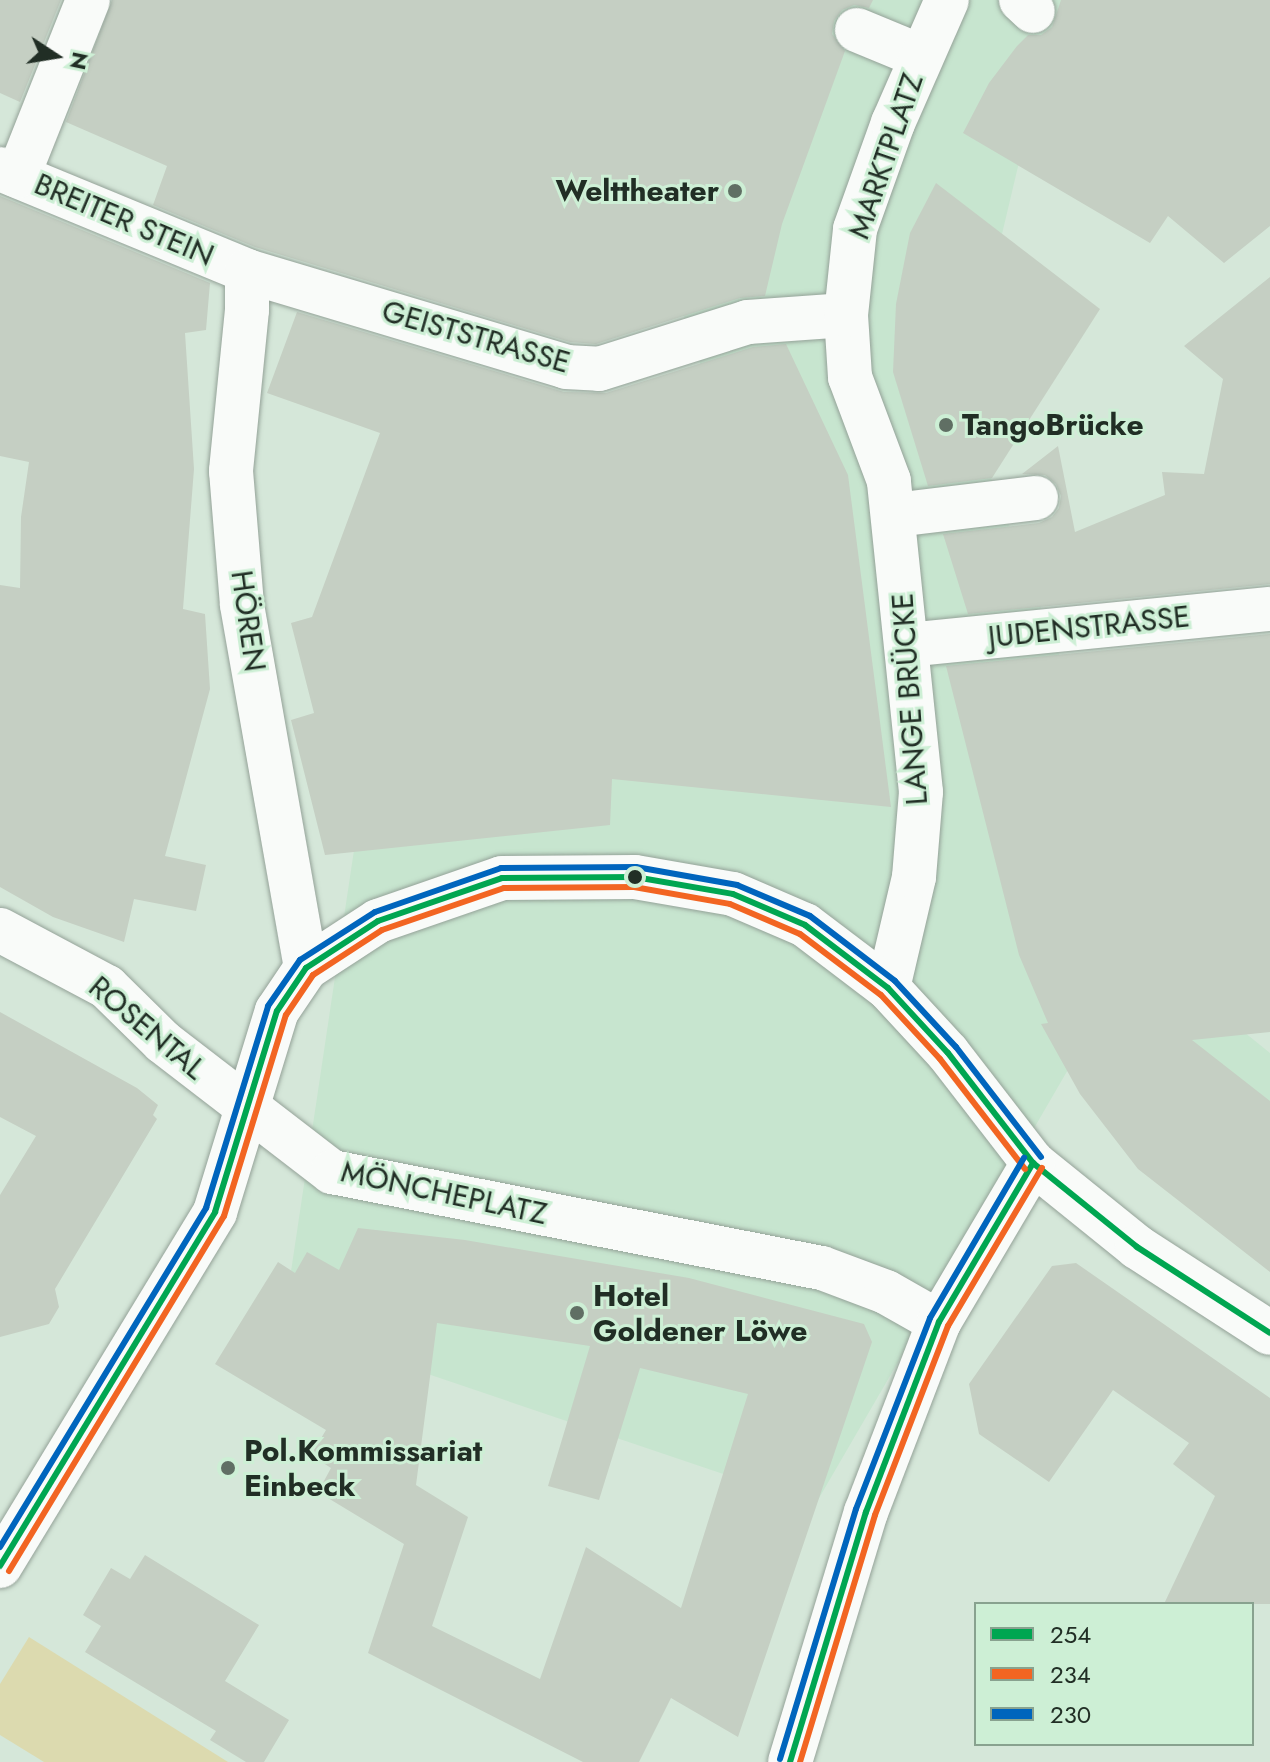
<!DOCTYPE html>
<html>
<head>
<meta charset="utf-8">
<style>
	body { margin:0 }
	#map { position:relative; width:1270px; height:1762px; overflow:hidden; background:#d5e7d9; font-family:Jost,sans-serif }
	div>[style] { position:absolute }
	.built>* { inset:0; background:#c7e5cf }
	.green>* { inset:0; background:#dcdaaf }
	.building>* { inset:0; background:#c5cfc3 }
	.roads { filter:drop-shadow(0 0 2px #94a298) drop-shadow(0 0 2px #94a298) }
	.minor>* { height:44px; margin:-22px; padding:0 22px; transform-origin:22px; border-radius:22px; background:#f9fbf9 }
	.bus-1>* { height:6px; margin:-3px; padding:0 3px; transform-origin:3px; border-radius:3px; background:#00a651 }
	.bus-2>* { height:6px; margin:-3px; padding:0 3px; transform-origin:3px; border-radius:3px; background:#f26522 }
	.bus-3>* { height:6px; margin:-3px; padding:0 3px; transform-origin:3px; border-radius:3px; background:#0065bd }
	.dots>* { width:22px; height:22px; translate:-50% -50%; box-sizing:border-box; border:4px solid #cdefd5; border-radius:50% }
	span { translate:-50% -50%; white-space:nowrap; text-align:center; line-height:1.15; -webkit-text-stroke:6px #cdefd5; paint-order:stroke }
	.street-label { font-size:30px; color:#212e25 }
	.poi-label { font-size:30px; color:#212e25; font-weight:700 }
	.right { translate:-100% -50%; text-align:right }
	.left { translate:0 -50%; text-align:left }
	.legend { position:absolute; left:974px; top:1602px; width:280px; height:144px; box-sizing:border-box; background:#cdefd5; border:2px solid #88a28f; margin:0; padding:10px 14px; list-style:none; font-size:24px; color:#212e25 }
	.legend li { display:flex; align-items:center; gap:16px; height:40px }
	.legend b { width:40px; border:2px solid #88a28f }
	.north { position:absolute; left:16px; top:16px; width:80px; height:80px; -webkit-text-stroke:6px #cdefd5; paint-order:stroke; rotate:102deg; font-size:22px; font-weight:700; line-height:32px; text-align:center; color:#212e25 }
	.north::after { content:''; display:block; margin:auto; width:28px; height:36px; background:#212e25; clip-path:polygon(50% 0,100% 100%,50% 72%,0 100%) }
</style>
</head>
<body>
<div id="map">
	<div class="built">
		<i style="clip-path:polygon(812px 0,1152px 0,1020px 158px,962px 403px,1187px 986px,1270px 1053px,1270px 1217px,1080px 1049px,815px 1505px,283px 1325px,360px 810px,827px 732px,681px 308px)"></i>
	</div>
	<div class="green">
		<i style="clip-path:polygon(29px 1637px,228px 1762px,44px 1762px,0 1735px,0 1684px)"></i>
	</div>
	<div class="building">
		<i style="clip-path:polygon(0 0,61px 0,20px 102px,0 93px)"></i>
		<i style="clip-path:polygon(112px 0,873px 0,869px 8px,854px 5px,842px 10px,834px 21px,832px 34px,845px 51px,782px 224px,765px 296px,740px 298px,596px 344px,570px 342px,255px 247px,153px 205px,167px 166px,66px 122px)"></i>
		<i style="clip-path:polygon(1061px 0,1270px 0,1270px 226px,1224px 263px,1168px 216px,1150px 243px,963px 133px,989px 83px,1017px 46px,1028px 35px,1041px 35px,1052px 27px)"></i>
		<i style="clip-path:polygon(936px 183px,1100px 309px,992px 478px,928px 486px,893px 372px,896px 304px,910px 233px)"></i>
		<i style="clip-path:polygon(0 196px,210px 283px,206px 330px,185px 333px,194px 469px,183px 609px,205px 614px,210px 689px,165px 856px,206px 865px,196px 911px,134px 899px,124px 942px,53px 917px,0 887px,0 585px,20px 588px,21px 517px,29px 462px,0 456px)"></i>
		<i style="clip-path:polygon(1270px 277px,1270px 584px,968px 614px,943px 534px,1039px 523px,1052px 517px,1059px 508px,1061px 496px,1056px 484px,1045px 475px,1022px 474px,1058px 446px,1075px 532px,1165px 495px,1162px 472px,1204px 474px,1223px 379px,1184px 346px)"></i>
		<i style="clip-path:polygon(297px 312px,564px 392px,606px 393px,753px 347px,786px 344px,848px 475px,891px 807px,612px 779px,610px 825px,325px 855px,291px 720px,314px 713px,291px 623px,312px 617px,380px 433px,267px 393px)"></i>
		<i style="clip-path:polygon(1270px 634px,1270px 1032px,1192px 1040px,1270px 1101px,1270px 1272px,1138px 1169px,1080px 1094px,1041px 1024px,1048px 1023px,1019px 955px,946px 666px)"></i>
		<i style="clip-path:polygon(0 1012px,137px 1088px,158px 1105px,153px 1115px,157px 1119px,55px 1289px,59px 1307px,49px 1324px,0 1337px,0 1195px,36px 1136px,0 1117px)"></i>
		<i style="clip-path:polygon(evenodd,358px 1228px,465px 1240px,689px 1278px,864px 1324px,872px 1342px,738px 1737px,671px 1698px,639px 1762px,583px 1762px,368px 1653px,404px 1544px,318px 1492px,331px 1468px,311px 1455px,326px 1430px,215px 1364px,278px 1262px,295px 1273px,307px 1252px,339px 1270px,358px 1228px,437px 1323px,590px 1346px,548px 1486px,599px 1500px,640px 1368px,748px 1394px,681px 1608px,586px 1547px,540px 1679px,432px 1626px,468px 1517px,416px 1485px,437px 1323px)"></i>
		<i style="clip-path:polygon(1076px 1263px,1270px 1398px,1270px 1604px,1164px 1604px,1215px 1496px,1173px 1464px,1189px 1443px,1113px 1390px,1049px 1482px,979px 1434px,969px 1384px,1052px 1266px)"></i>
		<i style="clip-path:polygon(145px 1555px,259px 1625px,225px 1681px,289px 1720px,264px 1762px,246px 1762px,210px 1740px,216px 1731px,85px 1652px,101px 1626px,83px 1615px,111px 1568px,130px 1579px)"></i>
	</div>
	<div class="roads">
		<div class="minor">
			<i style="left:1021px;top:0;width:16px;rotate:43deg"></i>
			<i style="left:857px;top:30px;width:68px;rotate:22.4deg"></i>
			<i style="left:0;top:169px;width:267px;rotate:22.4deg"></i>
			<i style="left:247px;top:271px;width:333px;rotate:16.7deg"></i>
			<i style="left:566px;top:367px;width:33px;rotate:3deg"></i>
			<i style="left:599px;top:369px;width:156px;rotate:-17.5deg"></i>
			<i style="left:748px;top:322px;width:98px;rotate:-4.1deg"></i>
			<i style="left:18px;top:176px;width:189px;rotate:-68.3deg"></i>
			<i style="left:247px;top:271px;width:39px;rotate:90deg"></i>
			<i style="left:247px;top:310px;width:162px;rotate:95.7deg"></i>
			<i style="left:231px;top:471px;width:134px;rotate:85.3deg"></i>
			<i style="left:242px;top:605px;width:369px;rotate:80deg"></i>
			<i style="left:895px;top:515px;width:142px;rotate:-6.9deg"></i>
			<i style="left:907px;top:645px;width:365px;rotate:-5.7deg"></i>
			<i style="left:0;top:930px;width:121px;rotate:28deg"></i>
			<i style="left:107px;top:987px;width:78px;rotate:44.5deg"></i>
			<i style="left:163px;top:1042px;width:213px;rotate:37.6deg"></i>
			<i style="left:332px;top:1172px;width:499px;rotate:11.1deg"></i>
			<i style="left:822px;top:1268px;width:68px;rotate:20.6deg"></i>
			<i style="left:886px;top:1292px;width:61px;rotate:29.5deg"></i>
			<i style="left:888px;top:988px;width:114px;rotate:-76.8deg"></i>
			<i style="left:914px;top:877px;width:85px;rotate:-85.3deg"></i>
			<i style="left:921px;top:792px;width:313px;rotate:-95.9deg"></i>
			<i style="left:889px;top:481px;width:111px;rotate:-110.6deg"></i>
			<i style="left:850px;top:377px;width:62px;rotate:-93.7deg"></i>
			<i style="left:846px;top:315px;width:86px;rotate:-84deg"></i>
			<i style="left:855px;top:229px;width:113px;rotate:-70.3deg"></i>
			<i style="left:893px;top:123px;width:134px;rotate:-66.3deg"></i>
			<i style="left:0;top:1566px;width:414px;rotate:-58.7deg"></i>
			<i style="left:215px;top:1212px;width:210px;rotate:-72.9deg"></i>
			<i style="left:277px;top:1011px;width:52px;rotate:-56deg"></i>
			<i style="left:306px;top:968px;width:86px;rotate:-33.1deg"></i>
			<i style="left:378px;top:921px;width:131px;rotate:-19.1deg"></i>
			<i style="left:502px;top:878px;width:133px;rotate:-0.4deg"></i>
			<i style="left:635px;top:877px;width:99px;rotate:9.8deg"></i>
			<i style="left:733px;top:894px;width:78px;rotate:23.3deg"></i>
			<i style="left:805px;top:925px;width:104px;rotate:37.2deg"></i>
			<i style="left:888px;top:988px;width:88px;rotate:47.3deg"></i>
			<i style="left:948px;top:1053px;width:139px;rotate:52.3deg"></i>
			<i style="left:1033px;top:1163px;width:134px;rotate:38.9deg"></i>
			<i style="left:1137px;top:1247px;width:158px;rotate:32.9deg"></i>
			<i style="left:790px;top:1762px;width:261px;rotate:-73.1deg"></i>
			<i style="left:866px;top:1512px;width:204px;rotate:-69deg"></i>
			<i style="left:939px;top:1322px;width:185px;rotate:-59.4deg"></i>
		</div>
	</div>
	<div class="bus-1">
		<i style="left:0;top:1566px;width:414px;rotate:-58.7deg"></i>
		<i style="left:215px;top:1212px;width:210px;rotate:-72.9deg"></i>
		<i style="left:277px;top:1011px;width:52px;rotate:-56deg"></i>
		<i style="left:306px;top:968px;width:86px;rotate:-33.1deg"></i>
		<i style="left:378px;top:921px;width:131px;rotate:-19.1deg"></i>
		<i style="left:502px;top:878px;width:133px;rotate:-0.4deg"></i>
		<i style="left:635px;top:877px;width:99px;rotate:9.8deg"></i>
		<i style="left:733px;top:894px;width:78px;rotate:23.3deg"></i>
		<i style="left:805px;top:925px;width:104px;rotate:37.2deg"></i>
		<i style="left:888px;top:988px;width:88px;rotate:47.3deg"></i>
		<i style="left:948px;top:1053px;width:139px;rotate:52.3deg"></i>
		<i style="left:1033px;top:1163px;width:134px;rotate:38.9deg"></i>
		<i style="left:1137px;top:1247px;width:158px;rotate:32.9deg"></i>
		<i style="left:790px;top:1762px;width:261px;rotate:-73.1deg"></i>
		<i style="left:866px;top:1512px;width:204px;rotate:-69deg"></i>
		<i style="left:939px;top:1322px;width:185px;rotate:-59.4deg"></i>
	</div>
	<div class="bus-2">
		<i style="left:9px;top:1571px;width:415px;rotate:-58.8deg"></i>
		<i style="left:224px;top:1216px;width:210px;rotate:-72.9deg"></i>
		<i style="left:286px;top:1015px;width:48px;rotate:-56deg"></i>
		<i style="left:313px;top:975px;width:82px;rotate:-33.1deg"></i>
		<i style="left:382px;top:930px;width:129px;rotate:-19deg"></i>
		<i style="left:504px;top:888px;width:130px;rotate:-0.4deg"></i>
		<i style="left:634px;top:887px;width:97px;rotate:10deg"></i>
		<i style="left:730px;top:904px;width:76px;rotate:23.2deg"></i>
		<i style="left:800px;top:934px;width:101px;rotate:37deg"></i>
		<i style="left:881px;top:995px;width:87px;rotate:47.3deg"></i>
		<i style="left:940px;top:1059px;width:139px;rotate:52.3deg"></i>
		<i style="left:800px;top:1762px;width:258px;rotate:-73.1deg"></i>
		<i style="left:875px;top:1515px;width:203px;rotate:-68.9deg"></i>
		<i style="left:948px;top:1326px;width:184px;rotate:-59.3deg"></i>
	</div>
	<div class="bus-3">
		<i style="left:0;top:1547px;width:397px;rotate:-58.7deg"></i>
		<i style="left:206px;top:1208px;width:211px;rotate:-72.9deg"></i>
		<i style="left:268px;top:1006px;width:56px;rotate:-55.2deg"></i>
		<i style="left:300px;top:960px;width:89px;rotate:-32.6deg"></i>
		<i style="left:375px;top:912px;width:133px;rotate:-19.2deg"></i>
		<i style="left:501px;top:868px;width:135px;rotate:-0.4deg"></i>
		<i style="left:636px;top:867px;width:103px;rotate:10.1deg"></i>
		<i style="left:737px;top:885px;width:79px;rotate:23deg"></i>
		<i style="left:810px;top:916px;width:107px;rotate:37.4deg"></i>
		<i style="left:895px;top:981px;width:90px;rotate:47.3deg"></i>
		<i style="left:956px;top:1047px;width:139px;rotate:52.3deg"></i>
		<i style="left:780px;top:1759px;width:261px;rotate:-73.1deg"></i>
		<i style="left:856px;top:1509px;width:205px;rotate:-68.8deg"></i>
		<i style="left:930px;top:1318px;width:186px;rotate:-59.6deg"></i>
	</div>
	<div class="dots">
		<i style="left:735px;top:191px;background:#606f64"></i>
		<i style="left:946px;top:425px;background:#606f64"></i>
		<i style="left:635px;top:877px;background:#212e25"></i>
		<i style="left:577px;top:1313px;background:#606f64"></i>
		<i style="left:228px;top:1468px;background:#606f64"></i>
	</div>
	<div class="street-label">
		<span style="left:886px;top:156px;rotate:-71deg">MARKTPLATZ</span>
		<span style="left:124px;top:220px;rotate:23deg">BREITER STEIN</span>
		<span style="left:476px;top:337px;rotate:16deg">GEISTSTRASSE</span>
		<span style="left:248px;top:621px;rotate:82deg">HÖREN</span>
		<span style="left:1089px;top:627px;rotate:-6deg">JUDENSTRASSE</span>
		<span style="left:910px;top:699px;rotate:-94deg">LANGE BRÜCKE</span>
		<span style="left:147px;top:1028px;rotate:40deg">ROSENTAL</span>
		<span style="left:444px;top:1193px;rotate:12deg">MÖNCHEPLATZ</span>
	</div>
	<div class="poi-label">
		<span class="right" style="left:719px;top:191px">Welttheater</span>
		<span class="left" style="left:962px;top:425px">TangoBrücke</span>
		<span class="left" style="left:593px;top:1313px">Hotel<br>Goldener Löwe</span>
		<span class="left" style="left:244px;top:1468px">Pol.Kommissariat<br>Einbeck</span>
	</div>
	<ul class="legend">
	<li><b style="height:10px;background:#00a651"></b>254</li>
	<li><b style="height:10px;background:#f26522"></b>234</li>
	<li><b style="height:10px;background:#0065bd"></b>230</li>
	</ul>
	<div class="north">N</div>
</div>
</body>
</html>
